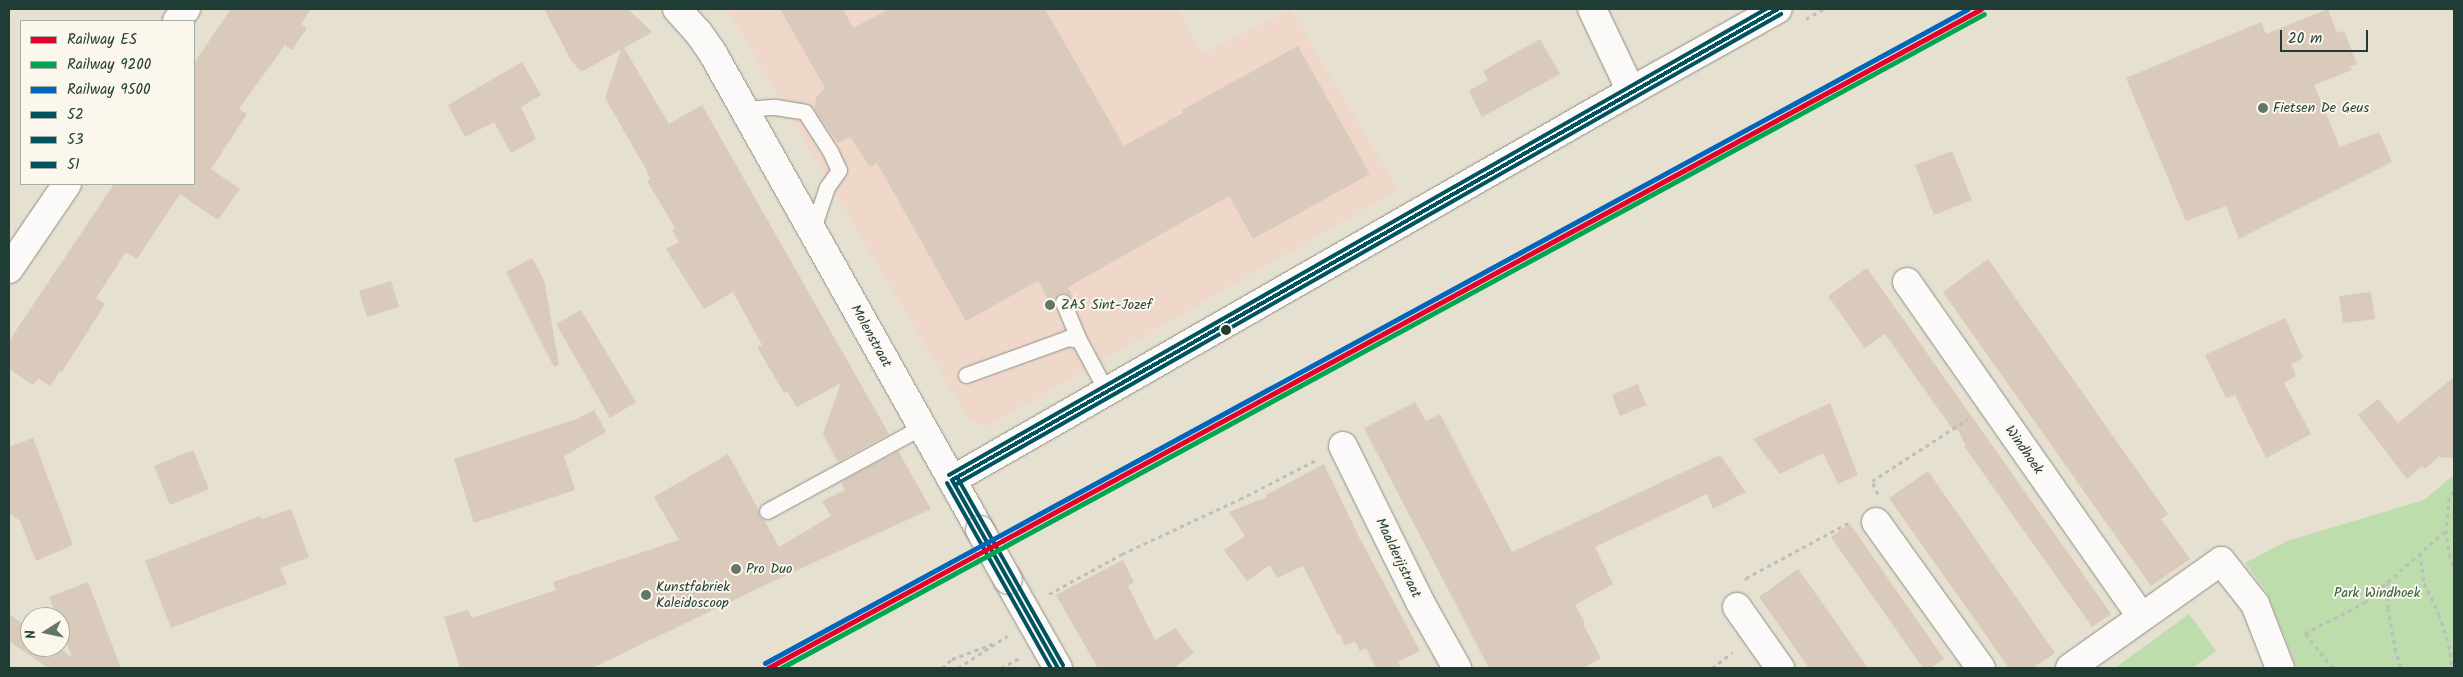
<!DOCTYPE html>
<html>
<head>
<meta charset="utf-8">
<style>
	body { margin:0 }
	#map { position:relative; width:2463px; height:677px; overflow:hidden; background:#e5e0cf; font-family:Kalam,sans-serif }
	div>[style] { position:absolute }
	.built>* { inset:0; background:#efd8ca }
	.green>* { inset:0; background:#bdddac }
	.building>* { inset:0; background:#d9cabb }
	.path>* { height:3px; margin-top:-1.5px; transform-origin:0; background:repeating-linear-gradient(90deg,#bcbebb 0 4px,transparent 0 8px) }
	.roads { filter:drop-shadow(0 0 1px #8e9086) drop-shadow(0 0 1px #8e9086) }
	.service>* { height:15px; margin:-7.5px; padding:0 7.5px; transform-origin:7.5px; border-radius:7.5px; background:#fbfaf8 }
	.minor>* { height:28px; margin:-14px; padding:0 14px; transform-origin:14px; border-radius:14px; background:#fbfaf8 }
	.bridges { filter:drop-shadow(0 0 1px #8e9086) drop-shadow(0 0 1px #8e9086) }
	.minor-bridge>* { height:28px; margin:-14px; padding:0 14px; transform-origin:14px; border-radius:14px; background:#fbfaf8 }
	.bus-1>* { height:4px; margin:-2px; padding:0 2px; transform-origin:2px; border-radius:2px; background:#005460 }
	.bus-2>* { height:4px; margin:-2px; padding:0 2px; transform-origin:2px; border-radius:2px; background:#005460 }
	.bus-3>* { height:4px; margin:-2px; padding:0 2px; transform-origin:2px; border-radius:2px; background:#005460 }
	.rail-1>* { height:5px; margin:-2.5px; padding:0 2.5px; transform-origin:2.5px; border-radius:2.5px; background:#e4002b }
	.rail-2>* { height:5px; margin:-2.5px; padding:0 2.5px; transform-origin:2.5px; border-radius:2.5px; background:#00a651 }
	.rail-3>* { height:5px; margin:-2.5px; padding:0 2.5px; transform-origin:2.5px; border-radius:2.5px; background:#0065bd }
	.dots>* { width:14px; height:14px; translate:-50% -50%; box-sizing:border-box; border:2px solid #fbf7ec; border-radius:50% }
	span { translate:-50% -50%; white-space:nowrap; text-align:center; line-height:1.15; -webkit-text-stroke:4px #fbf7ec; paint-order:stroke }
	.poi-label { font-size:14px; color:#1f3d34 }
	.left { translate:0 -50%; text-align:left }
	.street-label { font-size:14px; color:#1f3d34 }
	.park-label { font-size:14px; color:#385d46 }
	.frame { position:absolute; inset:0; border:10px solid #1f3d34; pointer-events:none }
	.legend { position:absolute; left:20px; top:20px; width:175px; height:165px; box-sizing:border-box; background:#fbf7ec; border:1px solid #a3ada2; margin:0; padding:6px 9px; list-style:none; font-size:15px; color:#1f3d34 }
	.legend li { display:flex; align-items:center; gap:10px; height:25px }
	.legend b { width:25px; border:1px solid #a3ada2 }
	.north { position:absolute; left:20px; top:607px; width:50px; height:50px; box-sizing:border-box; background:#fbf7ec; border:1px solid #a3ada2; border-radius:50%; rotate:260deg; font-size:14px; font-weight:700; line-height:20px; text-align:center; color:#1f3d34 }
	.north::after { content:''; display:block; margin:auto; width:18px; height:22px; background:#64766a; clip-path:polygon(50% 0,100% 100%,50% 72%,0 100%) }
	.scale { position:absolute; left:2280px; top:30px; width:88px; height:22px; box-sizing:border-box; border:2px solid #1f3d34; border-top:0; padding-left:6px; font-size:15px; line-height:18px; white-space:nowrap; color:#1f3d34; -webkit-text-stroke:4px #fbf7ec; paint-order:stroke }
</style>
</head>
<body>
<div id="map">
	<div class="built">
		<i style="clip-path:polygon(727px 9px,1179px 9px,1202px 54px,1291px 9px,1398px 190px,986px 427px,969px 420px)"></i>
	</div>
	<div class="green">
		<i style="clip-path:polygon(2454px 475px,2454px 668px,2297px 668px,2267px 593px,2245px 563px,2287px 541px,2424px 500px)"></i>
		<i style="clip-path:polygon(2189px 614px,2216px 651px,2192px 668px,2115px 668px)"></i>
	</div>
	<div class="building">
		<i style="clip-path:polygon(231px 9px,311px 9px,301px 24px,307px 28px,292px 50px,285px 45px,239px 109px,247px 114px,211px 169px,240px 189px,218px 220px,180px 194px,137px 259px,126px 252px,96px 298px,105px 304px,62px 372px,60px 371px,50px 386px,38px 378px,33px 385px,9px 369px,9px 341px,114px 184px,194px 184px,194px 63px)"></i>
		<i style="clip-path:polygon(544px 9px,628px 9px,652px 32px,624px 48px,669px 124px,702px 105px,889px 434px,838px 462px,823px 434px,841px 383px,797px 407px,787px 391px,784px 393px,757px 347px,762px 345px,733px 292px,704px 309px,666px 249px,679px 242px,672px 230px,675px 228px,647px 181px,650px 179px,646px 169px,605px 98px,621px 50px,581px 72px,571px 60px)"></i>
		<i style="clip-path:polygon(780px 9px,843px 9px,853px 28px,889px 9px,1045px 9px,1124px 146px,1183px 113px,1182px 110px,1298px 46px,1370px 174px,1253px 239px,1229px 196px,1068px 287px,1073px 297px,1065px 293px,1059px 294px,1054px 300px,1053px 308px,1038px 281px,966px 321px,877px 163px,870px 167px,850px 137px,838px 143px,815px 110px,816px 97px,825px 88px)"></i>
		<i style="clip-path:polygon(2328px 9px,2337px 33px,2344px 31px,2357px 64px,2350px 66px,2352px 70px,2314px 85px,2340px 147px,2379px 132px,2392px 162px,2239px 239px,2226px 206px,2186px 221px,2126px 78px,2261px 22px,2266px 34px)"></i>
		<i style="clip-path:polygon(1540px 39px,1560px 74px,1482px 117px,1469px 91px,1488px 80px,1483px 71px)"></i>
		<i style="clip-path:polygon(522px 62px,541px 95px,521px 107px,536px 139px,511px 153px,494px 122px,465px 137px,448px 105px)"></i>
		<i style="clip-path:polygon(1952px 151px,1972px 200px,1934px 215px,1915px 165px)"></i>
		<i style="clip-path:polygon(532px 258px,544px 280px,559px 365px,554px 367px,506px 272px)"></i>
		<i style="clip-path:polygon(1988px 259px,2168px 514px,2161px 519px,2190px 559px,2151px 586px,1943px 292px)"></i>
		<i style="clip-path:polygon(1867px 268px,2111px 614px,2092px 627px,1964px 446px,1966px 445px,1957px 429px,1954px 431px,1885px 334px,1865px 348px,1828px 296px)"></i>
		<i style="clip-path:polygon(391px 281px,399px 307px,367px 317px,359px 291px)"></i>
		<i style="clip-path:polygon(2371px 292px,2375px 319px,2343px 323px,2339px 296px)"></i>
		<i style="clip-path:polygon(581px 310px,636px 402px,610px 418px,556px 324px)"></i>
		<i style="clip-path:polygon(2285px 318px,2303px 358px,2291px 364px,2296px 376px,2284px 383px,2311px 434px,2266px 458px,2235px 395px,2226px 398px,2205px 355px)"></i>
		<i style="clip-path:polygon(2454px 377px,2454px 458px,2438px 457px,2425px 469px,2422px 466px,2407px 479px,2358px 415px,2378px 399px,2398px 423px)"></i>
		<i style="clip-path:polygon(1638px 384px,1646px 405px,1620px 416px,1612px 395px)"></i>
		<i style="clip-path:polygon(1415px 402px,1426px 421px,1440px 414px,1512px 552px,1720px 455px,1746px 492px,1713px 509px,1707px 494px,1595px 547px,1613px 584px,1575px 605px,1585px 623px,1583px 624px,1601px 658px,1583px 668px,1489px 668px,1364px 428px)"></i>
		<i style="clip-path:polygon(1830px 403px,1858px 475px,1838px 484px,1823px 453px,1780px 474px,1753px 439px)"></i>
		<i style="clip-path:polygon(594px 410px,606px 432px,564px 456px,575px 490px,474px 523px,454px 459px,577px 419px)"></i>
		<i style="clip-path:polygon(33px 438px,73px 545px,36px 561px,20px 521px,9px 513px,9px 447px)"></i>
		<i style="clip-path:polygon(193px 450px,209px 489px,170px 505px,154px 466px)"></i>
		<i style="clip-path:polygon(898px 451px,931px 509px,782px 577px,592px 668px,460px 668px,444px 617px,468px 610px,472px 618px,556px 590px,553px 582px,679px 540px,654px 497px,728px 454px,758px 509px,759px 516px,764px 520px,779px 547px,831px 516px,822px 501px,845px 490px,841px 483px,846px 479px)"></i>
		<i style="clip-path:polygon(1324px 464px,1358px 535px,1420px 651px,1398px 662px,1401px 668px,1376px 668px,1366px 648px,1360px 651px,1355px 641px,1345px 646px,1340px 634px,1338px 635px,1303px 566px,1277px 578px,1270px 565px,1247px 581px,1224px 550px,1245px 536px,1229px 512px,1267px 497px,1266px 495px)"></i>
		<i style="clip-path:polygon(1928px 471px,2055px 653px,2033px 668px,2009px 668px,1889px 498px)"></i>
		<i style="clip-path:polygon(291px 509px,309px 557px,280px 568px,287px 584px,171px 628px,145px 561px,260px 516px,262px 519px)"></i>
		<i style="clip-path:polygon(1850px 524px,1944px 659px,1930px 668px,1923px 668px,1831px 537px)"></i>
		<i style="clip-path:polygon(1123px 560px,1134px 582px,1128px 586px,1155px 640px,1175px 628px,1194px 653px,1174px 668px,1098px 668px,1056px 595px)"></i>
		<i style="clip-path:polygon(1798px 569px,1840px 628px,1868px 668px,1809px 668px,1759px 597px)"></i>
		<i style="clip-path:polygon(88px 582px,121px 668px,48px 668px,9px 641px,9px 614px,30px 629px,30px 647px,57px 647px,72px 657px,60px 626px,60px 617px,57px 617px,49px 597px)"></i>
	</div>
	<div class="path">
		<i style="left:1806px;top:19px;width:20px;rotate:-30deg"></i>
		<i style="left:2454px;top:491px;width:9px;rotate:126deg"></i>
		<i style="left:2449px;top:498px;width:32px;rotate:95deg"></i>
		<i style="left:2446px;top:530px;width:24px;rotate:83deg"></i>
		<i style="left:2449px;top:554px;width:19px;rotate:74deg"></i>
		<i style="left:1878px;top:494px;width:14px;rotate:-115deg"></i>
		<i style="left:1872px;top:481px;width:114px;rotate:-32.9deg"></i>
		<i style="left:2420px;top:553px;width:30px;rotate:82deg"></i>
		<i style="left:2424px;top:583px;width:34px;rotate:64deg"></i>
		<i style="left:2439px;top:614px;width:33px;rotate:72deg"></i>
		<i style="left:2449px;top:645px;width:23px;rotate:83deg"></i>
		<i style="left:1746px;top:580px;width:2px;rotate:-90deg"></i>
		<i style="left:1746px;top:578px;width:116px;rotate:-28.3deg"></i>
		<i style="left:2388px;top:581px;width:27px;rotate:90deg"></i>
		<i style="left:2388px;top:608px;width:41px;rotate:80.1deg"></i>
		<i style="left:2395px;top:648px;width:21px;rotate:73deg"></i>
		<i style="left:1049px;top:594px;width:83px;rotate:-28.7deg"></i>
		<i style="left:1122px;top:554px;width:130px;rotate:-25deg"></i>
		<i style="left:1240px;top:499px;width:88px;rotate:-27.1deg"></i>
		<i style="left:942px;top:668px;width:13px;rotate:-42deg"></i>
		<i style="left:952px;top:659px;width:43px;rotate:-20.6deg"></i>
		<i style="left:958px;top:668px;width:59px;rotate:-33.1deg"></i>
		<i style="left:1001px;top:668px;width:21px;rotate:-28deg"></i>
		<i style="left:1712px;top:668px;width:26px;rotate:-37deg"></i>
		<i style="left:2333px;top:668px;width:45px;rotate:-128.7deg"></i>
		<i style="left:2305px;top:633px;width:66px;rotate:-27deg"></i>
		<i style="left:2364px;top:603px;width:110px;rotate:-41.7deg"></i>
	</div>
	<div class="roads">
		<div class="service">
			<i style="left:744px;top:109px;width:31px;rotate:-4deg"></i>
			<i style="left:775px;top:107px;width:30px;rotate:9deg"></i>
			<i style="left:805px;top:112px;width:46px;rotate:57.3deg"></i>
			<i style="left:830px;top:151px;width:21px;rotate:65deg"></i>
			<i style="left:839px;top:170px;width:21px;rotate:125deg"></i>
			<i style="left:827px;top:187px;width:46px;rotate:108.8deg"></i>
			<i style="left:1063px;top:302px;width:41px;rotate:67.2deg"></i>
			<i style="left:966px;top:375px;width:109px;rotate:-19.9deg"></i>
			<i style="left:1068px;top:338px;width:11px;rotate:10deg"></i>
			<i style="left:1079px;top:340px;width:59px;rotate:61.7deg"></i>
			<i style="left:767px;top:511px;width:176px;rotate:-28.5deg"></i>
		</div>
		<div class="minor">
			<i style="left:677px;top:9px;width:31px;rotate:48deg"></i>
			<i style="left:698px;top:32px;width:24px;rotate:55deg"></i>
			<i style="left:712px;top:52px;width:548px;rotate:60.72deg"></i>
			<i style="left:1592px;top:9px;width:91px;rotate:64.6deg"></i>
			<i style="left:177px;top:21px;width:15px;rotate:-53deg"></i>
			<i style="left:9px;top:269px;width:103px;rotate:-55.7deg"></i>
			<i style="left:1907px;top:282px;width:409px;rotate:55deg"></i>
			<i style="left:1343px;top:446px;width:174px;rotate:63.7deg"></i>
			<i style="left:1420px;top:602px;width:76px;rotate:60.7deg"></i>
			<i style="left:952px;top:480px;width:783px;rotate:-29.81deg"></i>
			<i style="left:1631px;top:91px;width:168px;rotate:-29.2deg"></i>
			<i style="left:1876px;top:522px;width:180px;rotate:54.3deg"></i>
			<i style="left:1008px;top:580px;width:101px;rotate:60.4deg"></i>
			<i style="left:1737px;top:607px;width:75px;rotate:54.8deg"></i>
			<i style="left:2070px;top:668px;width:185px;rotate:-35.3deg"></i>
			<i style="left:2221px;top:561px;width:55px;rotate:51.7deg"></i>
			<i style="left:2255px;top:604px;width:69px;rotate:68.7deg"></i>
		</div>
	</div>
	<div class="bridges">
		<div class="minor-bridge">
			<i style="left:980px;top:530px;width:57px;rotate:60.8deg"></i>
		</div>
	</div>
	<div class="bus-1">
		<i style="left:952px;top:480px;width:951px;rotate:-29.69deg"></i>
		<i style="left:952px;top:480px;width:216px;rotate:60.6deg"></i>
	</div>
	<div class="bus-2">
		<i style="left:947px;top:483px;width:212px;rotate:60.7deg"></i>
		<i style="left:955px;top:485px;width:951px;rotate:-29.69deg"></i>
	</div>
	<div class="bus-3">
		<i style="left:949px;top:475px;width:941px;rotate:-29.7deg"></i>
		<i style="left:957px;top:477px;width:216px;rotate:60.6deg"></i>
	</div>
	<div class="rail-1">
		<i style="left:768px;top:668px;width:1380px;rotate:-28.51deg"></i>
	</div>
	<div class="rail-2">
		<i style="left:781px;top:668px;width:1369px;rotate:-28.53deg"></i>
	</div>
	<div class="rail-3">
		<i style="left:765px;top:663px;width:1369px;rotate:-28.53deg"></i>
	</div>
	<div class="dots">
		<i style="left:2263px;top:108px;background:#64766a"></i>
		<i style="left:1050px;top:305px;background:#64766a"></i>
		<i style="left:1226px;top:330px;background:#1f3d34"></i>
		<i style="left:736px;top:569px;background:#64766a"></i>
		<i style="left:646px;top:595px;background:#64766a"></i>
	</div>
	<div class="poi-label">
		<span class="left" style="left:2273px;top:108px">Fietsen De Geus</span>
		<span class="left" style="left:1061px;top:305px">ZAS Sint-Jozef</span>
		<span class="left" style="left:746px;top:569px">Pro Duo</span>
		<span class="left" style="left:656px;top:595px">Kunstfabriek<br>Kaleidoscoop</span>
	</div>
	<div class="street-label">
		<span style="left:871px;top:336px;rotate:61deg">Molenstraat</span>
		<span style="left:2024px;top:450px;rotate:55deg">Windhoek</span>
		<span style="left:1398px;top:558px;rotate:64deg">Maalderijstraat</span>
	</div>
	<div class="park-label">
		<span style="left:2377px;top:593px">Park Windhoek</span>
	</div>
	<div class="frame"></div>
	<ul class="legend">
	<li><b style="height:6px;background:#e4002b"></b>Railway ES</li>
	<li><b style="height:6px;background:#00a651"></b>Railway 9200</li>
	<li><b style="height:6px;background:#0065bd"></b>Railway 9500</li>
	<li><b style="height:6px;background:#005460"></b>52</li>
	<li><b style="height:6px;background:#005460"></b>53</li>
	<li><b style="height:6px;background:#005460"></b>51</li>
	</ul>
	<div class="north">N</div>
	<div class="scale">20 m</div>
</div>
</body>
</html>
